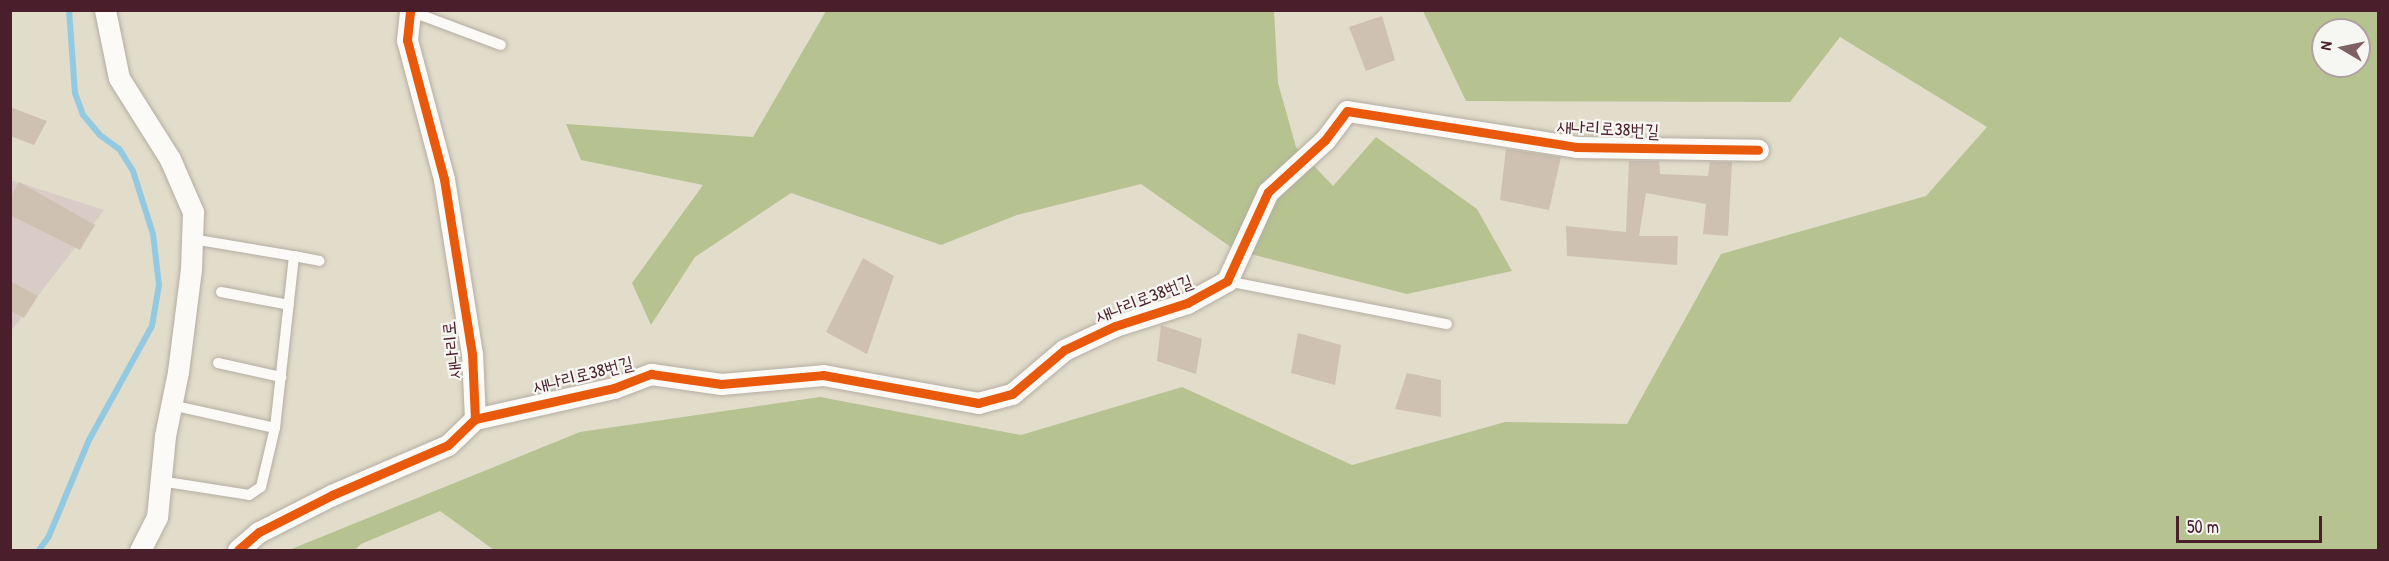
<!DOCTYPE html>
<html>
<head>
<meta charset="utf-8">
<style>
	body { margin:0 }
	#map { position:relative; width:2389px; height:561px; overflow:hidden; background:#e2dcca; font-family:"Patrick Hand","Poor Story",sans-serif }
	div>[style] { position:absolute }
	.industrial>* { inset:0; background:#d9ccc6 }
	.forest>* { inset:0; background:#b6c390 }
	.stream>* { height:6px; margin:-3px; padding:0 3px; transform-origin:3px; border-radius:3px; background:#93cae2 }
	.building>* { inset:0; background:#cec1b2 }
	.roads { filter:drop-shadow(0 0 2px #b4ada2) drop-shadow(0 0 2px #b4ada2) }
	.lane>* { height:10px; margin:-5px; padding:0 5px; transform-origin:5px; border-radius:5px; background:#fbfaf7 }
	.street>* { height:21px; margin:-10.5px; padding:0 10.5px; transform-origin:10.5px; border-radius:10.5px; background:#fbfaf7 }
	.cycleway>* { height:9px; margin:-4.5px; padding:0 4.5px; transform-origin:4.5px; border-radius:4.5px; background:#e8590c }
	span { translate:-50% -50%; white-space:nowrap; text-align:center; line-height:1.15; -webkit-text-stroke:4.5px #f6f6f2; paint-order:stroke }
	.street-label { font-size:18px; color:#4a1f2b }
	.frame { position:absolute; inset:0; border:12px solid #4a1f2b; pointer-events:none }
	.north { position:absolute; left:2311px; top:18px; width:60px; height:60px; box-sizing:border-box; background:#f6f6f2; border:2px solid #b1a0a2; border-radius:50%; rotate:279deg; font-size:16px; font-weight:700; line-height:24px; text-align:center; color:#4a1f2b }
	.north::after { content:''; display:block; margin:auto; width:21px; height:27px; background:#7f6163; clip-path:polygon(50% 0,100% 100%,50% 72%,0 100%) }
	.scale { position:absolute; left:2176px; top:516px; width:146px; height:27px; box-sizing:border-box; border:3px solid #4a1f2b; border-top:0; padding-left:8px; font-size:18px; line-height:21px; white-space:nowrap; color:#4a1f2b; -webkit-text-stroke:4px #f6f6f2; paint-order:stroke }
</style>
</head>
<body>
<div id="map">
	<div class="industrial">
		<i style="clip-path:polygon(11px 180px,104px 210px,11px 331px)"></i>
	</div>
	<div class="forest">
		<i style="clip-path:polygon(826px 11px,1274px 11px,1278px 83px,1296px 147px,1333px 186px,1376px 137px,1477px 209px,1512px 271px,1407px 294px,1235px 250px,1141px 184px,1017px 215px,941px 245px,791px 193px,695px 257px,651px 325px,632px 283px,703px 185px,581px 160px,566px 124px,753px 137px)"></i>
		<i style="clip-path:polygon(evenodd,1423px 11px,2378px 11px,2378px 550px,494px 550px,440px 511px,361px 544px,355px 550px,289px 550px,580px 432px,820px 397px,1021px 435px,1182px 387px,1352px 465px,1505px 422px,1627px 424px,1721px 254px,1926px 196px,1987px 127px,1840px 37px,1790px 102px,1466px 101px,1423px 11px,2323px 30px,2359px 30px,2359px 66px,2323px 66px,2323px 30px)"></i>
	</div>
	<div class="stream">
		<i style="left:39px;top:550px;width:17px;rotate:-54deg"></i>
		<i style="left:49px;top:536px;width:104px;rotate:-67.4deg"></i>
		<i style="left:89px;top:440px;width:130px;rotate:-61.1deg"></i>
		<i style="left:152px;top:326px;width:42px;rotate:-80.3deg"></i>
		<i style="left:159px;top:285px;width:51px;rotate:-96.7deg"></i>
		<i style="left:153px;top:234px;width:66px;rotate:-107.6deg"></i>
		<i style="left:133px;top:171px;width:26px;rotate:-122deg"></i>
		<i style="left:119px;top:149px;width:24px;rotate:-144deg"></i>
		<i style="left:100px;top:135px;width:26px;rotate:-130deg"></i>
		<i style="left:83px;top:115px;width:23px;rotate:-110deg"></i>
		<i style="left:75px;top:93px;width:83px;rotate:-94.1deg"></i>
	</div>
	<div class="building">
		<i style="clip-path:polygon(1382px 16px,1395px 60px,1366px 71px,1349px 27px)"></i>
		<i style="clip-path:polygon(10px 107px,47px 121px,34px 145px,10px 136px)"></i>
		<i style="clip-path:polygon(1506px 149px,1561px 157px,1549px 210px,1500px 200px)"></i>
		<i style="clip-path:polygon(1629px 161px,1659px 161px,1660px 174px,1708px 176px,1710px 162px,1732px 162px,1728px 236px,1703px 234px,1706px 204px,1646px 193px,1639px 236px,1678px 236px,1677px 265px,1567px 256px,1566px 226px,1626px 232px)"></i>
		<i style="clip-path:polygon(19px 182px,95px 225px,80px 250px,10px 215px,10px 198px)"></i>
		<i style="clip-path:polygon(863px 258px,894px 276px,867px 354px,826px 332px)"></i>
		<i style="clip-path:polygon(10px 281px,38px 296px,24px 318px,10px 310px)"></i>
		<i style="clip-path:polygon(1161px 325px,1202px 339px,1196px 374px,1157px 361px)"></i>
		<i style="clip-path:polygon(1298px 333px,1341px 345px,1335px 385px,1291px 373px)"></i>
		<i style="clip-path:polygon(1407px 373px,1441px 380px,1441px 417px,1395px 409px)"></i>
	</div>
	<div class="roads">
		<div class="lane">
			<i style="left:410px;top:11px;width:97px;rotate:20.5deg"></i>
			<i style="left:192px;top:239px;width:103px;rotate:9.5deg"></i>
			<i style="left:294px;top:256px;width:173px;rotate:96.3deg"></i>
			<i style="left:294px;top:256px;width:26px;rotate:11deg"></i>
			<i style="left:1227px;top:281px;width:224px;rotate:11.1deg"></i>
			<i style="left:221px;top:292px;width:69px;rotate:10.8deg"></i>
			<i style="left:218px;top:363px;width:65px;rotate:12.5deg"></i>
			<i style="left:160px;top:481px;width:90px;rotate:8.9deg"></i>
			<i style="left:249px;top:495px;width:14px;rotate:-34deg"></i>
			<i style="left:261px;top:487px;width:61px;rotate:-76.7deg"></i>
			<i style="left:275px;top:428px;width:107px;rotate:-167.5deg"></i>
		</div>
		<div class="street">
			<i style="left:105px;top:10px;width:69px;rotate:78.4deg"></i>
			<i style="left:119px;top:78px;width:96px;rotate:57.8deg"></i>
			<i style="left:170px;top:159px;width:58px;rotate:66.5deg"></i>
			<i style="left:193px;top:212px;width:57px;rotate:92deg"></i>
			<i style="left:191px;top:269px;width:104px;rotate:97.2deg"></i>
			<i style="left:178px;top:372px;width:65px;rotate:101.5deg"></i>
			<i style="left:165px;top:436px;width:81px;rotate:95.6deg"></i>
			<i style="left:157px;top:517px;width:37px;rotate:117deg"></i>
			<i style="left:475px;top:419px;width:142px;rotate:-12.6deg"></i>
			<i style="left:614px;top:388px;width:40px;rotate:-21deg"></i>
			<i style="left:651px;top:374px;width:71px;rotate:8.1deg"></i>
			<i style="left:721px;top:384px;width:102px;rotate:-5deg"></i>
			<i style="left:823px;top:375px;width:158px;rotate:10.2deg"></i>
			<i style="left:978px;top:403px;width:35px;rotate:-15deg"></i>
			<i style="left:1012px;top:394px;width:68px;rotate:-40.2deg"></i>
			<i style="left:1064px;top:350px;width:56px;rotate:-25.2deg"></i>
			<i style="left:1115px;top:326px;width:76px;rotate:-17.7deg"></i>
			<i style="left:1187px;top:303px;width:46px;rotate:-28.8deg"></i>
			<i style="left:1227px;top:281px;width:98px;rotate:-65.3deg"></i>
			<i style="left:1268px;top:192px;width:77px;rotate:-42.4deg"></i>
			<i style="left:1325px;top:140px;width:36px;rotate:-53deg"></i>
			<i style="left:1347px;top:111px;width:232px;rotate:8.9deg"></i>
			<i style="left:1576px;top:147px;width:182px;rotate:0.9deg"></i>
			<i style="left:238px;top:550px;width:28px;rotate:-41deg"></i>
			<i style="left:259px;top:532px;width:82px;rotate:-26.9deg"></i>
			<i style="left:332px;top:495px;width:126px;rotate:-23.3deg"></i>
			<i style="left:448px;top:445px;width:37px;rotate:-44deg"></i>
			<i style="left:475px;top:419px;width:65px;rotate:-92.6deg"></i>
			<i style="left:472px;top:354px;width:177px;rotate:-99.1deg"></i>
			<i style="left:444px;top:179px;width:144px;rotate:-104.9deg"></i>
			<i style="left:407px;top:40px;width:30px;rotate:-84deg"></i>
		</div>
	</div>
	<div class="cycleway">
		<i style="left:475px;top:419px;width:142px;rotate:-12.6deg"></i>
		<i style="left:614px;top:388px;width:40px;rotate:-21deg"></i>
		<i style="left:651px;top:374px;width:71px;rotate:8.1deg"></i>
		<i style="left:721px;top:384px;width:102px;rotate:-5deg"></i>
		<i style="left:823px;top:375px;width:158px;rotate:10.2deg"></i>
		<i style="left:978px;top:403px;width:35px;rotate:-15deg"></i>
		<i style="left:1012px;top:394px;width:68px;rotate:-40.2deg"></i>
		<i style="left:1064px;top:350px;width:56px;rotate:-25.2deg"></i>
		<i style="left:1115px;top:326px;width:76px;rotate:-17.7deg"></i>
		<i style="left:1187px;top:303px;width:46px;rotate:-28.8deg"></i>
		<i style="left:1227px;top:281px;width:98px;rotate:-65.3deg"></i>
		<i style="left:1268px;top:192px;width:77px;rotate:-42.4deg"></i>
		<i style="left:1325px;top:140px;width:36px;rotate:-53deg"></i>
		<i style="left:1347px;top:111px;width:232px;rotate:8.9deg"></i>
		<i style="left:1576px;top:147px;width:182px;rotate:0.9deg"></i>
		<i style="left:238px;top:550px;width:28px;rotate:-41deg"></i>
		<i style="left:259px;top:532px;width:82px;rotate:-26.9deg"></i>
		<i style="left:332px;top:495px;width:126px;rotate:-23.3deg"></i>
		<i style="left:448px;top:445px;width:37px;rotate:-44deg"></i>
		<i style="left:475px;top:419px;width:65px;rotate:-92.6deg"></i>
		<i style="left:472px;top:354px;width:177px;rotate:-99.1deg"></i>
		<i style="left:444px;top:179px;width:144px;rotate:-104.9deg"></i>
		<i style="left:407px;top:40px;width:30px;rotate:-84deg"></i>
	</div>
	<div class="street-label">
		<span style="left:1608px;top:129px;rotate:3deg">새나리로38번길</span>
		<span style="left:1144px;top:299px;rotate:-21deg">새나리로38번길</span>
		<span style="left:452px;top:350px;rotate:-96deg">새나리로</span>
		<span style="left:583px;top:375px;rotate:-14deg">새나리로38번길</span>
	</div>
	<div class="frame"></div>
	<div class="north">N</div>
	<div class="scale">50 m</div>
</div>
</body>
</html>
